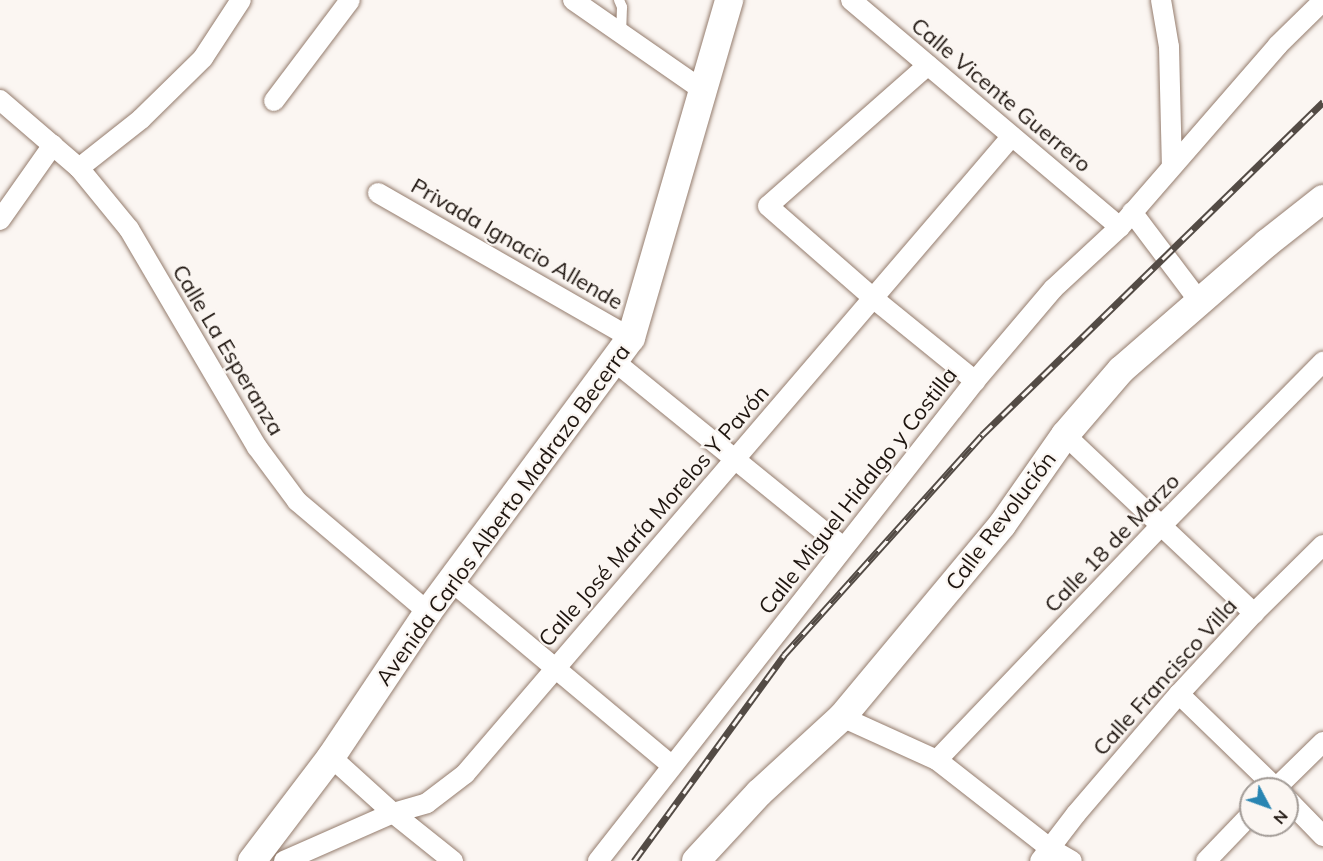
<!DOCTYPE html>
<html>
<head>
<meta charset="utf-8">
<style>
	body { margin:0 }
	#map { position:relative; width:1323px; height:861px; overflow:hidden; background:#fbf6f2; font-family:Mulish,sans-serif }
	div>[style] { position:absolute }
	.roads { filter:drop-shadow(0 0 2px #947c6d) drop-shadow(0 0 2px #947c6d) }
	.lane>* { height:10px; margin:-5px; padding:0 5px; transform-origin:5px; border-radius:5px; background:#fff }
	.street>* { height:20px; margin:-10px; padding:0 10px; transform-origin:10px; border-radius:10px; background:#fff }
	.secondary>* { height:28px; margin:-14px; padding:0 14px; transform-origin:14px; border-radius:14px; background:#fff }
	.rail>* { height:7px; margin-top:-3.5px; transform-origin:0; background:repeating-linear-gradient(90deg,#fbf6f2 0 14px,#534b45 0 28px); box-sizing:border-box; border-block:2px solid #534b45 }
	span { translate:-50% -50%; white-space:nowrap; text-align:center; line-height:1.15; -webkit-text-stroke:4.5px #fbf6f2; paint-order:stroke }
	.street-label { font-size:22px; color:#1e150f }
	.north { position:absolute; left:1239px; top:777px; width:60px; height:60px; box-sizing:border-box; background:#fbf6f2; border:2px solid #a39c97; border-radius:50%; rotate:131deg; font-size:16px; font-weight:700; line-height:24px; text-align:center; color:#1e150f }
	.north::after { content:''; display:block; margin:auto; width:21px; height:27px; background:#2985b2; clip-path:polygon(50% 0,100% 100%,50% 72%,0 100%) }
</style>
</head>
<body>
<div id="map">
	<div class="roads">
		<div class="lane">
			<i style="left:619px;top:0;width:8px;rotate:67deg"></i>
			<i style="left:622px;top:7px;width:26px;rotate:92deg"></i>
		</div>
		<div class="street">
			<i style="left:573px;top:0;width:160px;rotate:34.8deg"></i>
			<i style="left:851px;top:0;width:352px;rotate:40.2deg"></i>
			<i style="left:1161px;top:0;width:48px;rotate:80.3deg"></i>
			<i style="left:1169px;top:47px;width:119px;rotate:88.6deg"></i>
			<i style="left:928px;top:65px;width:213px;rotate:138.6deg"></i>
			<i style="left:768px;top:206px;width:140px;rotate:41.2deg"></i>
			<i style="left:873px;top:298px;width:132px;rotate:39.1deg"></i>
			<i style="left:0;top:100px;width:104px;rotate:40.7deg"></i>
			<i style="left:79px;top:168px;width:79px;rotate:50.7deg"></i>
			<i style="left:129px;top:229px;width:253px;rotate:59.6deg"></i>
			<i style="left:257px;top:447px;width:67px;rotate:53.5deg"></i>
			<i style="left:297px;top:501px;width:172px;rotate:40.3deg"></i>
			<i style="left:274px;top:101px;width:126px;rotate:-53deg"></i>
			<i style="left:79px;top:168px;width:79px;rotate:-38.3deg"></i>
			<i style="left:141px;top:119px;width:87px;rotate:-44.5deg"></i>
			<i style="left:203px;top:58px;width:69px;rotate:-56.8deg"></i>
			<i style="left:378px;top:193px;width:292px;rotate:29.8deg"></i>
			<i style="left:1132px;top:212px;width:111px;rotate:53deg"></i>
			<i style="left:0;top:220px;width:92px;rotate:-54.8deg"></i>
			<i style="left:614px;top:361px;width:295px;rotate:39.1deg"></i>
			<i style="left:1065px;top:435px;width:260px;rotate:43.3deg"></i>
			<i style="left:451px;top:581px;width:288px;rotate:39.9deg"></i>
			<i style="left:1179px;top:694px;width:136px;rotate:44.1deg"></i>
			<i style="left:842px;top:717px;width:104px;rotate:24.4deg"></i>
			<i style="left:937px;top:760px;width:145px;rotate:38deg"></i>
			<i style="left:1051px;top:849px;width:24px;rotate:30deg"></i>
			<i style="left:331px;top:757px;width:84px;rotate:42.1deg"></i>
			<i style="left:393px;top:813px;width:77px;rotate:38.7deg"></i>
			<i style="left:937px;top:760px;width:324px;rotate:-46.3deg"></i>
			<i style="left:1161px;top:526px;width:231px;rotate:-45.4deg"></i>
			<i style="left:1275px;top:789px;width:67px;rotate:-44.4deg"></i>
			<i style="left:1287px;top:799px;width:52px;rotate:45.8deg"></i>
			<i style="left:284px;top:861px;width:119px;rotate:-23.8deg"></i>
			<i style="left:393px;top:813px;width:35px;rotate:-16deg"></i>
			<i style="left:427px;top:803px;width:48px;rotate:-37.3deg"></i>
			<i style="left:465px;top:774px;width:840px;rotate:-49.39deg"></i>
			<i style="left:598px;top:861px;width:610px;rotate:-51.85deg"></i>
			<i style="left:975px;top:381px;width:121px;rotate:-49.7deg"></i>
			<i style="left:1053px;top:289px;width:91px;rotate:-42.8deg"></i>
			<i style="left:1120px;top:227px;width:241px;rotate:-49deg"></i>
			<i style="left:1278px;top:45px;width:63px;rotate:-44.4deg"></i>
			<i style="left:1040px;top:861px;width:59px;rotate:-52.5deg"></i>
			<i style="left:1076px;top:814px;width:158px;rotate:-49.4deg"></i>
			<i style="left:1179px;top:694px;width:110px;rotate:-47.2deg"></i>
			<i style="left:1254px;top:613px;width:97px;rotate:-44.6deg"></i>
			<i style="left:1206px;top:861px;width:65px;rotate:-46.2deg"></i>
		</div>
		<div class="secondary">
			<i style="left:252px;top:861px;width:131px;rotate:-52.8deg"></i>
			<i style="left:331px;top:757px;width:174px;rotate:-56.2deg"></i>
			<i style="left:428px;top:612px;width:341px;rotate:-53.5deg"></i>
			<i style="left:631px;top:338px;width:352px;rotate:-73.8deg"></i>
			<i style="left:696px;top:861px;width:93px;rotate:-47.2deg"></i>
			<i style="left:759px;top:793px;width:113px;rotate:-42.5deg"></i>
			<i style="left:842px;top:717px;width:250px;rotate:-50.2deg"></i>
			<i style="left:1002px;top:525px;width:110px;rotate:-55deg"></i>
			<i style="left:1065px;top:435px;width:86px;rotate:-49.3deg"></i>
			<i style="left:1121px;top:370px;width:194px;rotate:-41deg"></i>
			<i style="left:1267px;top:243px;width:71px;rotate:-38.2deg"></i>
		</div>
	</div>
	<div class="rail">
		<i style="left:634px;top:861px;width:255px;rotate:-53.9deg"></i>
		<i style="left:784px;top:655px;width:296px;rotate:-48deg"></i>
		<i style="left:982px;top:435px;width:477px;rotate:-44.3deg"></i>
	</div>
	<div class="street-label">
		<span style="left:1001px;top:95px;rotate:40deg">Calle Vicente Guerrero</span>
		<span style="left:517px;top:244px;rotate:30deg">Privada Ignacio Allende</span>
		<span style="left:228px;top:350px;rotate:59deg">Calle La Esperanza</span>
		<span style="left:858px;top:491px;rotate:-52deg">Calle Miguel Hidalgo y Costilla</span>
		<span style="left:503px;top:515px;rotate:-54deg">Avenida Carlos Alberto Madrazo Becerra</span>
		<span style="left:654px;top:516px;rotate:-49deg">Calle José María Morelos Y Pavón</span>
		<span style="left:1001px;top:521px;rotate:-53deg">Calle Revolución</span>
		<span style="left:1112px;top:543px;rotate:-46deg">Calle 18 de Marzo</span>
		<span style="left:1165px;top:677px;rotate:-48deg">Calle Francisco Villa</span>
	</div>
	<div class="north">N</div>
</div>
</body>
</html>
